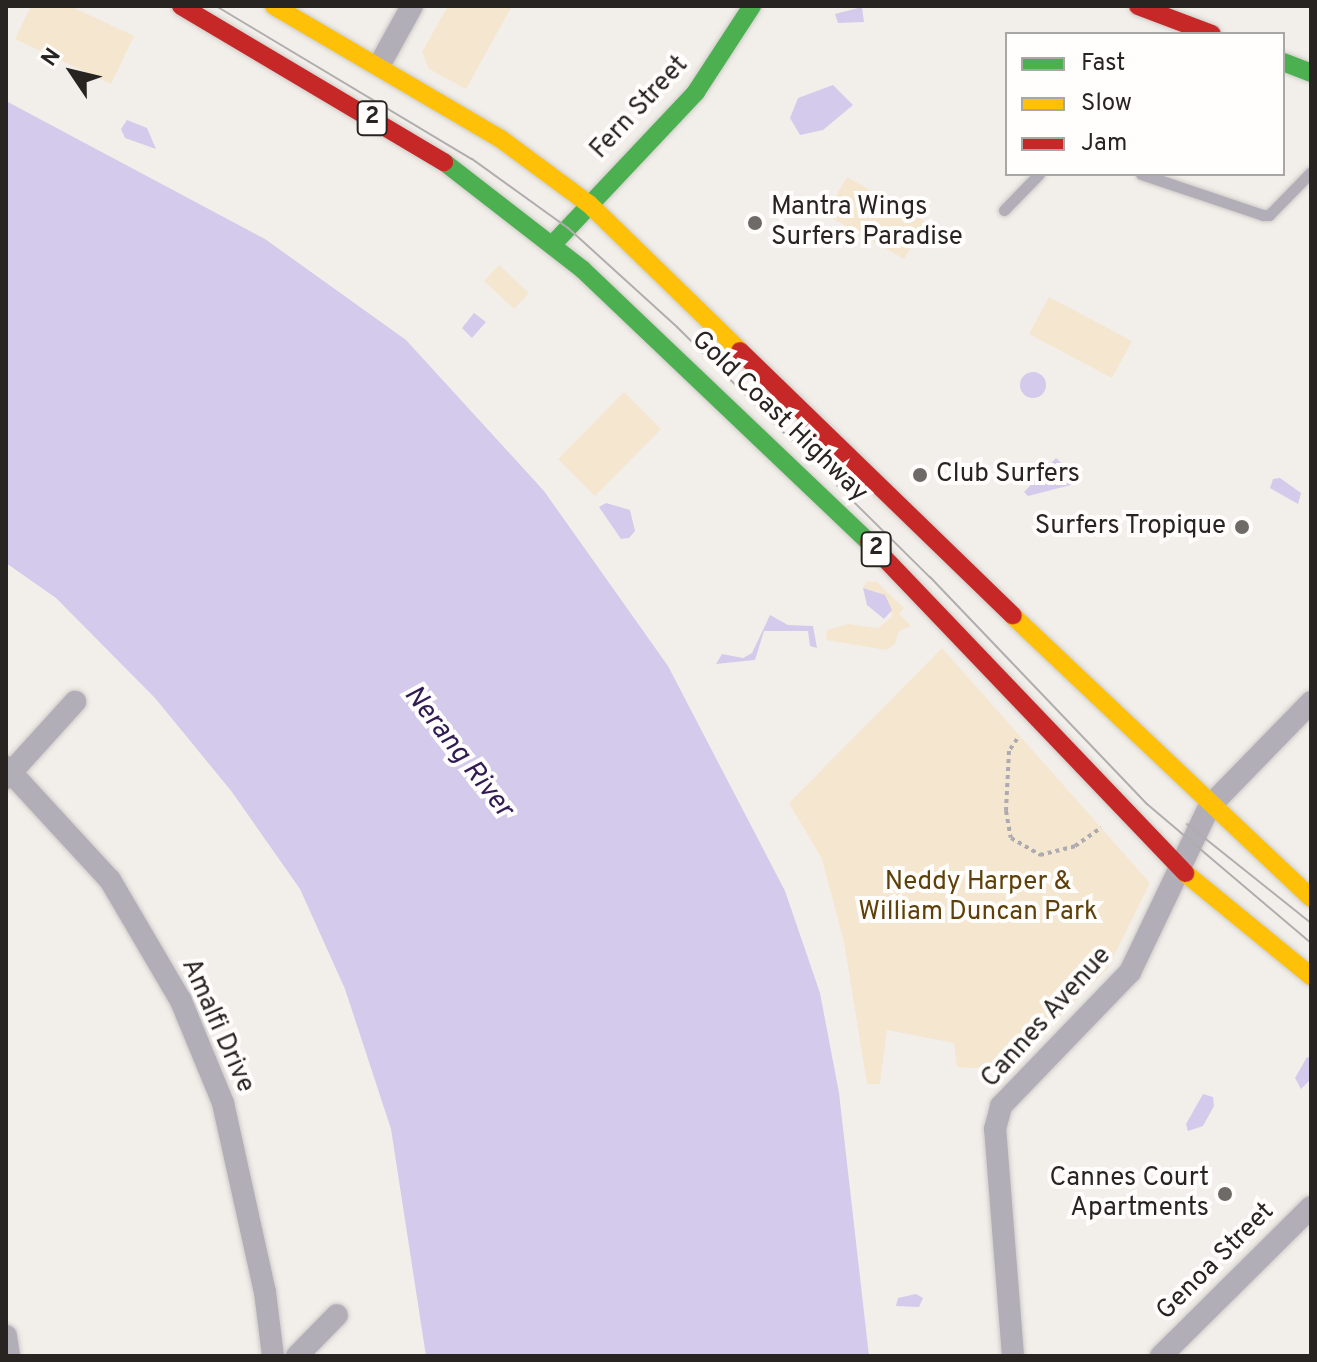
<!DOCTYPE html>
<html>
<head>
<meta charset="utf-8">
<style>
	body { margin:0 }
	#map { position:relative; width:1317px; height:1362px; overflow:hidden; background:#f2efea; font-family:Overpass,sans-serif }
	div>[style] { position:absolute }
	.green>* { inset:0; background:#f5e6d0 }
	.water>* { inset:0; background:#d4caeb }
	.round { border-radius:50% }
	.path>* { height:4px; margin-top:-2px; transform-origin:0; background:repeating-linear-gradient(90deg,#aeabb0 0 4px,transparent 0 8px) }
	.roads { filter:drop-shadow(0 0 2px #cdcac7) drop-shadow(0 0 2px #cdcac7) }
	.lane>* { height:11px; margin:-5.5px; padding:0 5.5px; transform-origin:5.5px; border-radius:5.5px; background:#b1aeb8 }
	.street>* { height:22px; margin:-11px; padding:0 11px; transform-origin:11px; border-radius:11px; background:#b1aeb8 }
	.fast>* { height:18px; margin:-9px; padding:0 9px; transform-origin:9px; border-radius:9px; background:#4caf50 }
	.slow>* { height:18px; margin:-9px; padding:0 9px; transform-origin:9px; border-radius:9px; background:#ffc107 }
	.jam>* { height:18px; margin:-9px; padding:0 9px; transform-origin:9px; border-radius:9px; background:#c62828 }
	.tram>* { height:2px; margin:-1px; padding:0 1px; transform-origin:1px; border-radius:1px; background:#b0adaf }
	.dots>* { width:22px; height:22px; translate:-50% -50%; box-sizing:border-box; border:4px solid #fffefc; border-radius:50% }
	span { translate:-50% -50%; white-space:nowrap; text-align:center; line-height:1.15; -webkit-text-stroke:8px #fffefc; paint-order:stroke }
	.shield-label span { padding:2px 6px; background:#fffefc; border:2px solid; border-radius:6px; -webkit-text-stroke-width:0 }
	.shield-label { font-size:24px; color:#272421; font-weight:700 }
	.street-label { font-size:26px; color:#272421 }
	.poi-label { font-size:26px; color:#272421 }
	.left { translate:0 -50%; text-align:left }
	.right { translate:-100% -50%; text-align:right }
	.park-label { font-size:26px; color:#5f4008 }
	.water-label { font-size:28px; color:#301b54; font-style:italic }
	.frame { position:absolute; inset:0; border:8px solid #272421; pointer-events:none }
	.legend { position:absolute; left:1005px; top:32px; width:280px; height:144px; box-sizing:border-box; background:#fffefc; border:2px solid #a9a7a4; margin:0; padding:10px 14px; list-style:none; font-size:24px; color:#272421 }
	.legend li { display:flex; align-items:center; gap:16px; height:40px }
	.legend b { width:40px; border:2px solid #a9a7a4 }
	.north { position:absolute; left:32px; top:32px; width:80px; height:80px; -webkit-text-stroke:6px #fffefc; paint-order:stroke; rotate:305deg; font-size:22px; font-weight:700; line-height:32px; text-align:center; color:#272421 }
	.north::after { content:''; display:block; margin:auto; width:28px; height:36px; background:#272421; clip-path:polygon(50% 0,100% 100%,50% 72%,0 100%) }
</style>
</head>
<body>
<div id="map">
	<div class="green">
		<i style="clip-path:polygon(31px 6px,70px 6px,134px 36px,111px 84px,15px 39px)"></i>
		<i style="clip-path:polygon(448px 6px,512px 6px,466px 89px,429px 69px,422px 52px)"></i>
		<i style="clip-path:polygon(847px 177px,926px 222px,904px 259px,825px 214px)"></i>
		<i style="clip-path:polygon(499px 265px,529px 293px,514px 309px,484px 281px)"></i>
		<i style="clip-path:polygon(1049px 297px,1132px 341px,1112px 378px,1029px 334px)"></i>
		<i style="clip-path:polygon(624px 392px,661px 429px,595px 496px,558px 459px)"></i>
		<i style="clip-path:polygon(867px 581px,877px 582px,904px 608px,899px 614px,911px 626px,899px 631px,895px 644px,886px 650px,826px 640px,827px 630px,848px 624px,878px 628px,893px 616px,877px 592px,863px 588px)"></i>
		<i style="clip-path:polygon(942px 648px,1150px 883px,1108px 968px,1006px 1070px,957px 1067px,954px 1043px,887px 1030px,880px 1084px,867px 1084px,844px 942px,822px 859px,789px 803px)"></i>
	</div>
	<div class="water">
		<i style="clip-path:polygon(862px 7px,864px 22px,838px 23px,835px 14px)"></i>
		<i style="clip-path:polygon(833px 85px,853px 105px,823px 130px,800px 135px,790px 118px,798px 98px)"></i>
		<i style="clip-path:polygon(6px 101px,265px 239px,406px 340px,544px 491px,668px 666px,785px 891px,820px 993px,839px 1093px,869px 1356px,426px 1356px,391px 1129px,345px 989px,300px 889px,232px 792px,155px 698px,56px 598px,6px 563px)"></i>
		<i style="clip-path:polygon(127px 120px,147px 128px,156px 149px,125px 138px,121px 129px)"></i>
		<i style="clip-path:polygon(474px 313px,486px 322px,472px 338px,462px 328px)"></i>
		<i class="round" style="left:1020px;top:372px;width:26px;height:26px"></i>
		<i style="clip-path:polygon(1056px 458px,1077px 478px,1071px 485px,1028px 496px,1024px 492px)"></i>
		<i style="clip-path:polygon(1280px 478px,1301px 493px,1298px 504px,1270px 488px,1273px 479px)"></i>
		<i style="clip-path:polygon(606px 503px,630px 510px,635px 531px,629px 538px,621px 539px,599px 507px)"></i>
		<i style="clip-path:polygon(863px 588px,885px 595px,892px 610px,884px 619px,867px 605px)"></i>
		<i style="clip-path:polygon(770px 615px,788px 625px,813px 626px,817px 648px,810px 646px,808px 631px,764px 631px,755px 660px,716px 664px,722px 654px,743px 658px,752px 653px)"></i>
		<i style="clip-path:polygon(1307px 1057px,1311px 1058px,1310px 1080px,1301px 1089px,1295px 1078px)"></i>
		<i style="clip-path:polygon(1203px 1094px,1213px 1097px,1214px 1106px,1203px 1126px,1188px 1131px,1186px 1124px)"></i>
		<i style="clip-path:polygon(916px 1294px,923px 1298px,919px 1307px,896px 1306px,898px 1298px)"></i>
	</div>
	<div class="path">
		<i style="left:1017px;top:739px;width:14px;rotate:124deg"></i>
		<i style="left:1009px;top:751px;width:60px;rotate:92.9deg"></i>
		<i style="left:1006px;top:811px;width:27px;rotate:80deg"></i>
		<i style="left:1011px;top:838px;width:34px;rotate:30deg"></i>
		<i style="left:1040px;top:855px;width:36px;rotate:-14deg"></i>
		<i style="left:1075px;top:846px;width:32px;rotate:-35deg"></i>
	</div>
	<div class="roads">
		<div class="lane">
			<i style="left:1141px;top:174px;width:129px;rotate:18.6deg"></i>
			<i style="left:1263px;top:215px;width:6px"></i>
			<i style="left:1269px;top:215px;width:60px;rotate:-45.7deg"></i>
			<i style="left:1004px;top:210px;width:50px;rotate:-45.8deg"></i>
		</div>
		<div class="street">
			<i style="left:380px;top:64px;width:66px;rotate:-61.1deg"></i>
			<i style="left:6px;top:767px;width:154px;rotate:47.4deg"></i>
			<i style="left:110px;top:880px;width:140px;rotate:59.6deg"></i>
			<i style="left:181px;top:1001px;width:110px;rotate:67.6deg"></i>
			<i style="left:223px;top:1103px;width:194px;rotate:77.5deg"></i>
			<i style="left:265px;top:1292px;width:64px;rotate:82.9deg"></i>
			<i style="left:6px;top:778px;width:103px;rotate:-47.8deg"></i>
			<i style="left:6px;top:1336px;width:20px;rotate:81deg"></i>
			<i style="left:297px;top:1356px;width:57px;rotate:-45.7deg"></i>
			<i style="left:1013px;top:1356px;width:228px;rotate:-94.5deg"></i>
			<i style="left:995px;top:1129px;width:24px;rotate:-75deg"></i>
			<i style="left:1001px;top:1106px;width:186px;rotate:-46.1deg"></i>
			<i style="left:1130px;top:972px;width:183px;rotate:-64.4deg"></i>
			<i style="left:1209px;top:807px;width:146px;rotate:-45.8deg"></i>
			<i style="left:1161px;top:1356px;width:211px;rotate:-44.8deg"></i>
		</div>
		<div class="fast">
			<i style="left:1283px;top:62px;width:30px;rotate:21deg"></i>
			<i style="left:444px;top:162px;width:176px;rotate:37.8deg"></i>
			<i style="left:583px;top:270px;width:395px;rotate:43.6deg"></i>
			<i style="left:553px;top:244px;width:209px;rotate:-46.7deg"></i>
			<i style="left:696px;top:92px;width:103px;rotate:-56.9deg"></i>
		</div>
		<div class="slow">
			<i style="left:274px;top:6px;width:263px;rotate:30.4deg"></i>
			<i style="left:501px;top:139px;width:109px;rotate:36.5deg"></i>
			<i style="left:589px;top:204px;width:211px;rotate:44.2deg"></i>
			<i style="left:1013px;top:616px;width:410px;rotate:43.4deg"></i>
			<i style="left:1185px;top:873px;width:163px;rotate:39.3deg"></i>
		</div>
		<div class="jam">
			<i style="left:181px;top:6px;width:306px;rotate:30.7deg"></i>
			<i style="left:1138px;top:6px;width:79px;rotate:20.7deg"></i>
			<i style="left:740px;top:351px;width:380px;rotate:44.1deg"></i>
			<i style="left:869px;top:542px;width:458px;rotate:46.3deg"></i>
		</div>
	</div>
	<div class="tram">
		<i style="left:216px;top:6px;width:298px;rotate:30.9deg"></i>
		<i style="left:472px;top:159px;width:118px;rotate:35.7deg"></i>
		<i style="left:568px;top:228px;width:147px;rotate:42.2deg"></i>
		<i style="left:677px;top:327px;width:356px;rotate:44.7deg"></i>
		<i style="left:930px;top:577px;width:314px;rotate:46.3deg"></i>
		<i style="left:1147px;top:804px;width:215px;rotate:40.3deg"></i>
		<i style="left:1187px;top:824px;width:159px;rotate:38.6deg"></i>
	</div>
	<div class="dots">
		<i style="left:755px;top:223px;background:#6e6b67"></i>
		<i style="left:920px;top:475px;background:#6e6b67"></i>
		<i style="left:1242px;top:527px;background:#6e6b67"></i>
		<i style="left:1225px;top:1194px;background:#6e6b67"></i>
	</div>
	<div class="shield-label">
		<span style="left:372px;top:118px">2</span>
		<span style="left:876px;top:549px">2</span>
	</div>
	<div class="street-label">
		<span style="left:640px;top:108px;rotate:-47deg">Fern Street</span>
		<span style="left:779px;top:417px;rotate:44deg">Gold Coast Highway</span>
		<span style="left:1047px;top:1018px;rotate:-48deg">Cannes Avenue</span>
		<span style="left:217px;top:1026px;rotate:66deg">Amalfi Drive</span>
		<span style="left:1216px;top:1262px;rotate:-45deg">Genoa Street</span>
	</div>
	<div class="poi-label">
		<span class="left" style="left:771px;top:223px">Mantra Wings<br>Surfers Paradise</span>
		<span class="left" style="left:936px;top:475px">Club Surfers</span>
		<span class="right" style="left:1226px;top:527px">Surfers Tropique</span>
		<span class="right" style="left:1209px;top:1194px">Cannes Court<br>Apartments</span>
	</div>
	<div class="park-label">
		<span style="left:978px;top:898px">Neddy Harper &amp;<br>William Duncan Park</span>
	</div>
	<div class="water-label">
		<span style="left:458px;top:752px;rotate:52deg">Nerang River</span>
	</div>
	<div class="frame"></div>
	<ul class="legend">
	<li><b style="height:10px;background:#4caf50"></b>Fast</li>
	<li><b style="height:10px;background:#ffc107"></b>Slow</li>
	<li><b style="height:10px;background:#c62828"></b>Jam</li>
	</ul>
	<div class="north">N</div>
</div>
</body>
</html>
